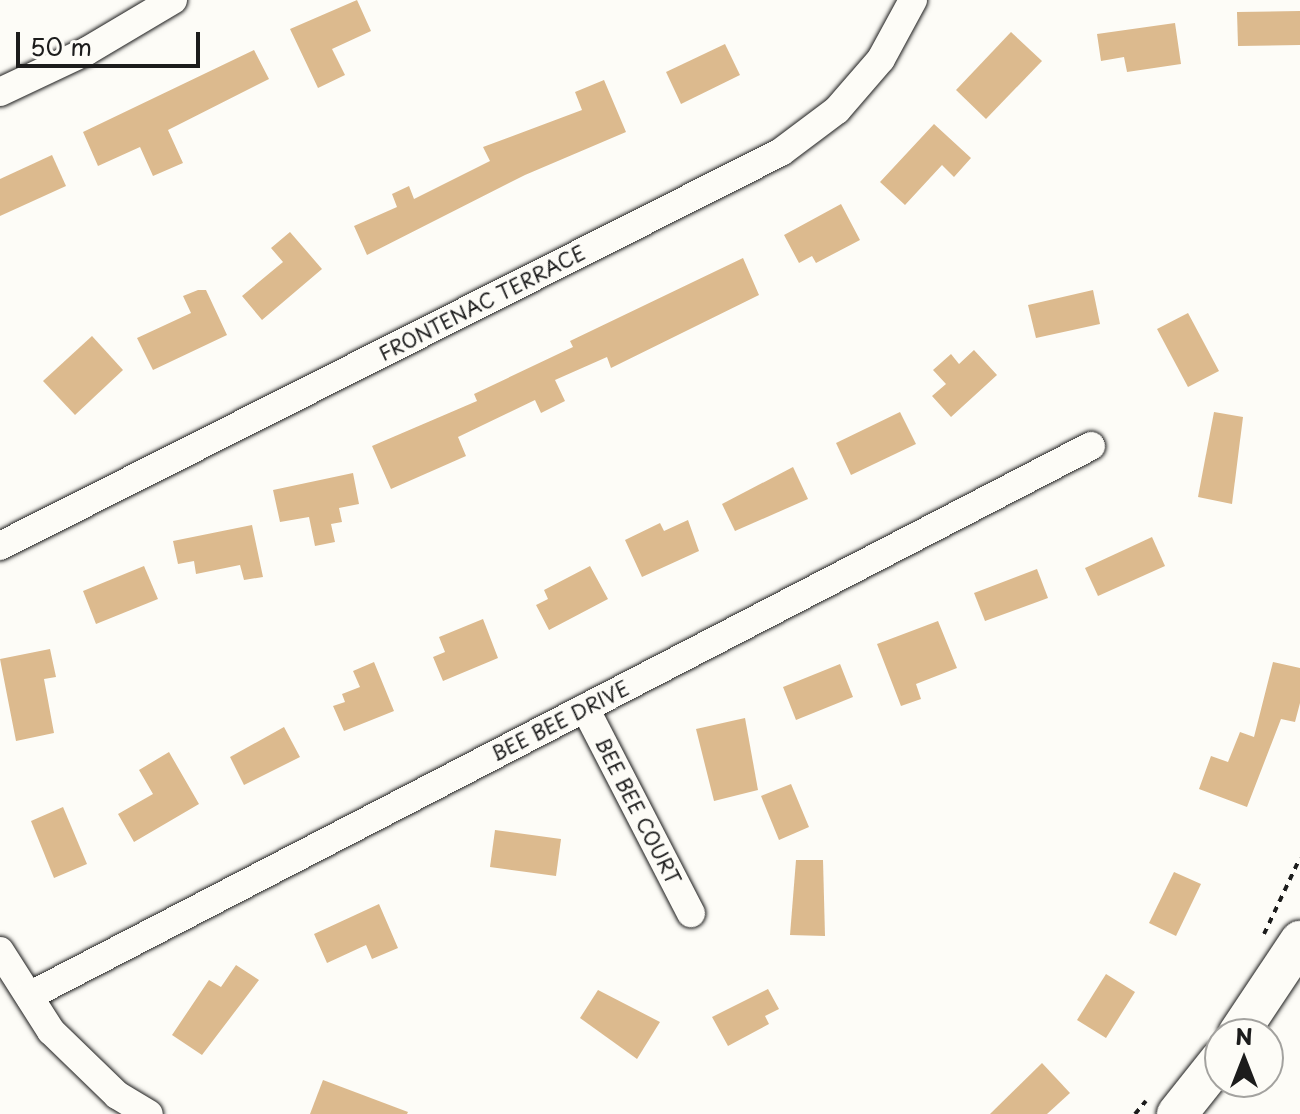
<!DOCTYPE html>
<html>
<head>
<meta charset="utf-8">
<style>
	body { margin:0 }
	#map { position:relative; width:1300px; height:1114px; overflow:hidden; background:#fdfcf7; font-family:"Playpen Sans",sans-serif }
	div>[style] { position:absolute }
	.building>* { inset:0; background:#dcba8e }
	.path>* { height:4px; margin-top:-2px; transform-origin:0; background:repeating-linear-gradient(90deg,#1c1c1c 0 6px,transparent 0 12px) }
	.roads { filter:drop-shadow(0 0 2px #1c1c1c) drop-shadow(0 0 2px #1c1c1c) }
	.street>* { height:28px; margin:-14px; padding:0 14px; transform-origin:14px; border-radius:14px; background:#fdfcf7 }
	.secondary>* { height:40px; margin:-20px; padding:0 20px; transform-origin:20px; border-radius:20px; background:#fdfcf7 }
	span { translate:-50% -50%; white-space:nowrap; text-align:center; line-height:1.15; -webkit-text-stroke:6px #fdfcf7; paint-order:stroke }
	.street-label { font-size:20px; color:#1c1c1c }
	.north { position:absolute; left:1204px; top:1018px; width:80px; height:80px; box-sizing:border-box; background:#fdfcf7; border:2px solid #a3a29f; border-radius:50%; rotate:0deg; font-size:22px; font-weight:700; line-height:32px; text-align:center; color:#1c1c1c }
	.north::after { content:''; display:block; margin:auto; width:28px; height:36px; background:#1c1c1c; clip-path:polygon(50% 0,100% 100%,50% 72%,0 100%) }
	.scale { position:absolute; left:16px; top:32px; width:184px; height:36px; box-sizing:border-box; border:4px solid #1c1c1c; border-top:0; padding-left:10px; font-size:24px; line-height:28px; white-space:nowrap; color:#1c1c1c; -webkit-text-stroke:6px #fdfcf7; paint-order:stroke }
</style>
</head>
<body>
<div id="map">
	<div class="building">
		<i style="clip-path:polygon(357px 0,371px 31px,332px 49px,345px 75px,318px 88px,290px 29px)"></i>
		<i style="clip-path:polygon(1300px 11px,1300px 45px,1238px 46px,1237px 12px)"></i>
		<i style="clip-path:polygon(1175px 23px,1181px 64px,1127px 72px,1124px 57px,1101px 61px,1097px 34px)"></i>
		<i style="clip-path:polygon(1011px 32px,1042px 61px,986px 119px,956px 90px)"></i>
		<i style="clip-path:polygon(725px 44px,740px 75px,681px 104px,666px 72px)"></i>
		<i style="clip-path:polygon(254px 50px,269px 79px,168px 130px,183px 163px,153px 176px,140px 147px,98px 166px,83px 132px)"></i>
		<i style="clip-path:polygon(604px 80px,626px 132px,525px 175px,367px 255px,354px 226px,397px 207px,392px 194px,409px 186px,414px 199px,490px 161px,483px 147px,582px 110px,575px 92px)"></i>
		<i style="clip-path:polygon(934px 124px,971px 158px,954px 177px,942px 165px,905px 205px,880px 182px)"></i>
		<i style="clip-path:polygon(52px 155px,66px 186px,0 216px,0 179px)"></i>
		<i style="clip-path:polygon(841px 204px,860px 240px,816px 263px,812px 256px,799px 263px,784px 235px)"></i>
		<i style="clip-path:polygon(290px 232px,322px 269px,262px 320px,242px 296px,283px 262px,271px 248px)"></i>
		<i style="clip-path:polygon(743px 258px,759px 295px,611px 368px,607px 357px,555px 380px,565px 401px,541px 413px,535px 400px,458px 437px,466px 456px,391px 489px,372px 446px,477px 401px,474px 394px,573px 347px,570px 341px)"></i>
		<i style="clip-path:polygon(198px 290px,206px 290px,227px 335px,153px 370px,137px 338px,191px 313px,183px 296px)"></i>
		<i style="clip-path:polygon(1093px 290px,1100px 324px,1036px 338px,1028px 305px)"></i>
		<i style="clip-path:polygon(1188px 313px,1219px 371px,1188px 387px,1157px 329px)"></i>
		<i style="clip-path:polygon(92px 336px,123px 370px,75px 415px,43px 381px)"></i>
		<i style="clip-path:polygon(974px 350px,997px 375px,951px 417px,932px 396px,946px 384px,933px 370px,951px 354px,959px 364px)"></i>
		<i style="clip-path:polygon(900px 412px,916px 444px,851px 475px,836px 443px)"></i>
		<i style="clip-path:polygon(1214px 412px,1243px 417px,1232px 504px,1198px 497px)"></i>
		<i style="clip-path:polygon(793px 467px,808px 499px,735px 531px,722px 504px)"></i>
		<i style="clip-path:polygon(353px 473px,359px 504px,339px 508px,342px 522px,331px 524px,335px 542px,315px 546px,309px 517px,280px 522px,273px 490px)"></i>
		<i style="clip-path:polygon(688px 520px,699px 551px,642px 577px,625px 540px,660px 523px,664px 531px)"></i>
		<i style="clip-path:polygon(252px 525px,263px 577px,244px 580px,240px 565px,196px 574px,194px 561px,178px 564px,173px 541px)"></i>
		<i style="clip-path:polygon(1152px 537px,1165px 566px,1098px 596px,1085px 568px)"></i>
		<i style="clip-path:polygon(144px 566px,158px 599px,96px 624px,83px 591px)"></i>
		<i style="clip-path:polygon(590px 566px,608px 599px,549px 630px,536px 605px,548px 599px,544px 590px)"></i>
		<i style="clip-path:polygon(1037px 569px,1048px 598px,985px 621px,974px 593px)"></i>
		<i style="clip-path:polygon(483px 619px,498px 658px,443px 681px,433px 657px,445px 652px,439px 637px)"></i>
		<i style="clip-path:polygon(938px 621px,957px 668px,916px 684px,921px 699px,901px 706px,877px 644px)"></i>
		<i style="clip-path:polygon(50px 649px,56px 677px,44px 679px,54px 733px,16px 741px,0 659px)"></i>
		<i style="clip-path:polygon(374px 662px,394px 711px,344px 731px,333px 706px,345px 702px,342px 694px,360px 687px,353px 671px)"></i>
		<i style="clip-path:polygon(1273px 662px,1300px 668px,1300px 703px,1295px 722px,1281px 719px,1247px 807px,1199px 789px,1211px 756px,1228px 762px,1240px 732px,1254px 737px)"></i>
		<i style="clip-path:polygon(840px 664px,853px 697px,796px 720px,783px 687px)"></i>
		<i style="clip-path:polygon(745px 718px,758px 790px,714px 801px,696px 729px)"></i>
		<i style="clip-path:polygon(284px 727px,300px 757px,244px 785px,230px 757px)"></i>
		<i style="clip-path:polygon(169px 752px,199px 804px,134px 842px,118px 814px,153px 794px,139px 770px)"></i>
		<i style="clip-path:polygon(791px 784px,809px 827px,779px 840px,761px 796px)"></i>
		<i style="clip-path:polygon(63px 807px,87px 864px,54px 878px,31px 821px)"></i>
		<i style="clip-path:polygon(495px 830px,561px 839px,556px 876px,490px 867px)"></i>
		<i style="clip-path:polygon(796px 860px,823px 860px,825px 936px,790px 935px)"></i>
		<i style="clip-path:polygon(1174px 872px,1201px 884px,1176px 936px,1149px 923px)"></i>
		<i style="clip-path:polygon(379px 904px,398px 948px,372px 959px,366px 945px,327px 963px,314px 934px)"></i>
		<i style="clip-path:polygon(236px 965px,259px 980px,202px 1055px,172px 1035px,209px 980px,221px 987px)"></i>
		<i style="clip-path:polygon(1106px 974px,1135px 992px,1106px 1038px,1077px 1020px)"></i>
		<i style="clip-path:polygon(768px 989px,779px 1009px,765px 1016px,769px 1024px,728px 1046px,712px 1017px)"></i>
		<i style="clip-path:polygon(598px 990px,660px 1022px,637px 1059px,580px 1018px)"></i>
		<i style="clip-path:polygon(1042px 1063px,1070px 1093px,1047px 1114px,990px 1114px)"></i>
		<i style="clip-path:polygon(323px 1080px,408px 1112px,407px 1114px,310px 1114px)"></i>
	</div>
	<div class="path">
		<i style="left:1264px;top:934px;width:84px;rotate:-64.7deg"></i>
		<i style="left:1135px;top:1114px;width:17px;rotate:-50deg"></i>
	</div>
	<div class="roads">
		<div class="street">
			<i style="left:0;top:92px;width:96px;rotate:-25.2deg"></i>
			<i style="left:87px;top:51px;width:100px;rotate:-30.7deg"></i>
			<i style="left:0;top:546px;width:875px;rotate:-26.77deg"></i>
			<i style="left:781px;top:152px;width:70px;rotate:-36.9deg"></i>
			<i style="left:837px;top:110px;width:67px;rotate:-49.2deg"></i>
			<i style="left:881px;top:59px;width:67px;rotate:-61.5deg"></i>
			<i style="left:585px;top:708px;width:231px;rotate:62.7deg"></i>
			<i style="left:0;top:951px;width:95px;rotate:57.5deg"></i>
			<i style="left:51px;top:1031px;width:92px;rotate:44.1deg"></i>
			<i style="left:117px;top:1095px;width:37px;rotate:31deg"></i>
			<i style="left:29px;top:996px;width:1196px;rotate:-27.38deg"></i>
		</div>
		<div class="secondary">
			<i style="left:1238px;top:1034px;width:112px;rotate:-56.3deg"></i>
			<i style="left:1177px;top:1114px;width:69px;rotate:-51.5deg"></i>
		</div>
	</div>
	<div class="street-label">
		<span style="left:482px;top:303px;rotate:-27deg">FRONTENAC TERRACE</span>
		<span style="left:560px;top:721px;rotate:-27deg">BEE BEE DRIVE</span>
		<span style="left:638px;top:811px;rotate:63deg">BEE BEE COURT</span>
	</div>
	<div class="north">N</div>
	<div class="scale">50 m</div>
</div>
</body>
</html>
